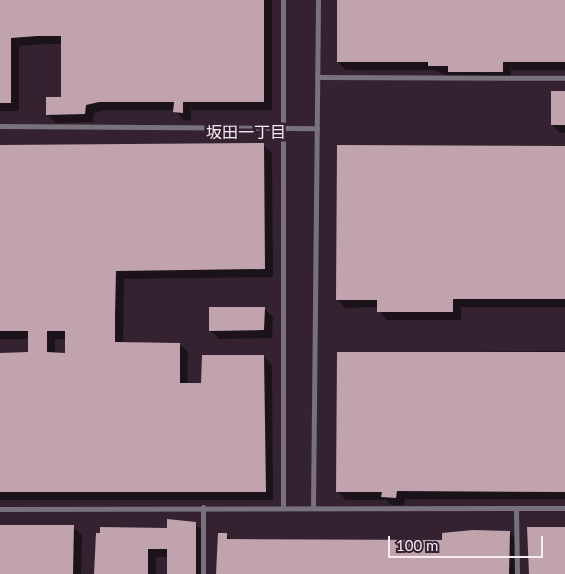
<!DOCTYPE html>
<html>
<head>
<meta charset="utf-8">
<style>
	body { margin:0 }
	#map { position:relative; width:565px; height:574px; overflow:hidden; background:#342231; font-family:Lato,"Noto Sans JP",sans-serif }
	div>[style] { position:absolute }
	.shadow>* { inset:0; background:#0007 }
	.building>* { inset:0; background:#c1a3ae }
	.lane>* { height:5px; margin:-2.5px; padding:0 2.5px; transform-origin:2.5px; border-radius:2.5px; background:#77727c }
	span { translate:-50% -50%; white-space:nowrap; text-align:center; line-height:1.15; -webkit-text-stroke:5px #342231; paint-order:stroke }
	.neighbourhood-label { font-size:16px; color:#f7ebf5 }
	.scale { position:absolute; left:388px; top:536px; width:155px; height:22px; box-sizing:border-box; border:2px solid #f7ebf5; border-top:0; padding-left:6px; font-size:15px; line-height:18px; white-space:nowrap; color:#f7ebf5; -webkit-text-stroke:4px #342231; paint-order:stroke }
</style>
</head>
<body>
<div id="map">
	<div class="shadow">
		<i style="clip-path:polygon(0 0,272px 0,272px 110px,191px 110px,191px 121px,183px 120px,175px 110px,107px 110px,94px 113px,93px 122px,56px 123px,47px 114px,62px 98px,62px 44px,46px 44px,19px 46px,19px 111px,0 111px)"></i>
		<i style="clip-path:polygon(337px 0,565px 0,565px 70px,511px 70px,511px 80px,457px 80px,434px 70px,346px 70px,338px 62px)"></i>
		<i style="clip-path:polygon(565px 92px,565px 133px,560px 133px,552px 125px)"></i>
		<i style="clip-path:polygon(evenodd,263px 145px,272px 153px,273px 277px,124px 279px,123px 344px,179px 344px,188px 352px,187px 385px,202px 385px,264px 356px,272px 365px,273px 500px,0 500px,0 354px,29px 354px,29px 339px,0 339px,0 146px,263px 145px,55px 339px,66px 339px,66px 354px,55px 354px,55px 339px)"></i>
		<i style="clip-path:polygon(565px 147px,565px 307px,461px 307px,461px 320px,386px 320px,378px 307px,345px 308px,337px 299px)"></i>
		<i style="clip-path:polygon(264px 309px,273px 317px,272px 338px,219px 339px,210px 330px)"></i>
		<i style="clip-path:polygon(565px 351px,565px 499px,405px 499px,404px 505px,391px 505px,386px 500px,346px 500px,337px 491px,338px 353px)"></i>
		<i style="clip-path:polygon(195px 524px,204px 532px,204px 574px,168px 574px,168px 557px,156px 557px,156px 574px,96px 574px,168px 529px)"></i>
		<i style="clip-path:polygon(0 527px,73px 527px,82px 535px,81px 574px,0 574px)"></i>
		<i style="clip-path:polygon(509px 532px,518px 540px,517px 574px,218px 574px,226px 535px,232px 540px,443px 541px)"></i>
	</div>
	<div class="building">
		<i style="clip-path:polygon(0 0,264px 0,264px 102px,183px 102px,183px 113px,173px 112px,174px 102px,99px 102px,86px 105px,85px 114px,46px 115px,46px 97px,61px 97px,61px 36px,37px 36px,11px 38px,11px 103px,0 103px)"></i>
		<i style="clip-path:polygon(337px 0,565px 0,565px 62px,503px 62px,503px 72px,448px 72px,448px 66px,428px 66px,428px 62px,337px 62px)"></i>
		<i style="clip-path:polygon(551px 91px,565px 91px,565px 125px,551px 125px)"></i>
		<i style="clip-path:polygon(evenodd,264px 143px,265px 269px,116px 271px,115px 316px,115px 342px,180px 343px,180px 383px,201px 383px,202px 355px,264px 355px,266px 492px,0 492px,0 353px,28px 352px,28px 331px,0 331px,0 145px,264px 143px,47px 331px,65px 331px,65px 353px,47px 352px,47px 331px)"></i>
		<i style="clip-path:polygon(337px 145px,565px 146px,565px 299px,453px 299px,453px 312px,377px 312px,377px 300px,336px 300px)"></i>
		<i style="clip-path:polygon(209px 307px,265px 307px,264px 330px,209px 331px)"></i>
		<i style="clip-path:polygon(337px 352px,565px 352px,565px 492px,397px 491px,396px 498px,381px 497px,382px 492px,336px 492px)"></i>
		<i style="clip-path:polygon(167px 519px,196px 522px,196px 574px,167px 574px,167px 549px,148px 549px,148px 574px,94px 574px,96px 533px,100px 533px,100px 527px,167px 528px)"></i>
		<i style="clip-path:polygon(0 525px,74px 525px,73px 574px,0 574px)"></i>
		<i style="clip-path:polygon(527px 527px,565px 527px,565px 574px,529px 574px)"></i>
		<i style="clip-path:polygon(473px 530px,510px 531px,509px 574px,216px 574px,218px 533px,227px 533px,227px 539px,442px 540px,442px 533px)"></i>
	</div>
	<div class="lane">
		<i style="left:317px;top:77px;width:248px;rotate:0.2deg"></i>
		<i style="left:0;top:126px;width:317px;rotate:0.4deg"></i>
		<i style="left:283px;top:506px;width:506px;rotate:-90deg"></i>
		<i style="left:313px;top:506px;width:506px;rotate:-89.43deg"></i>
		<i style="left:0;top:509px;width:565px;rotate:-0.1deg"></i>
		<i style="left:516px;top:509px;width:65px;rotate:89.1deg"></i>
		<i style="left:203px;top:574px;width:67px;rotate:-90deg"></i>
	</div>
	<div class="neighbourhood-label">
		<span style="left:246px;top:132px">坂田一丁目</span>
	</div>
	<div class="scale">100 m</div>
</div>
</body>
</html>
